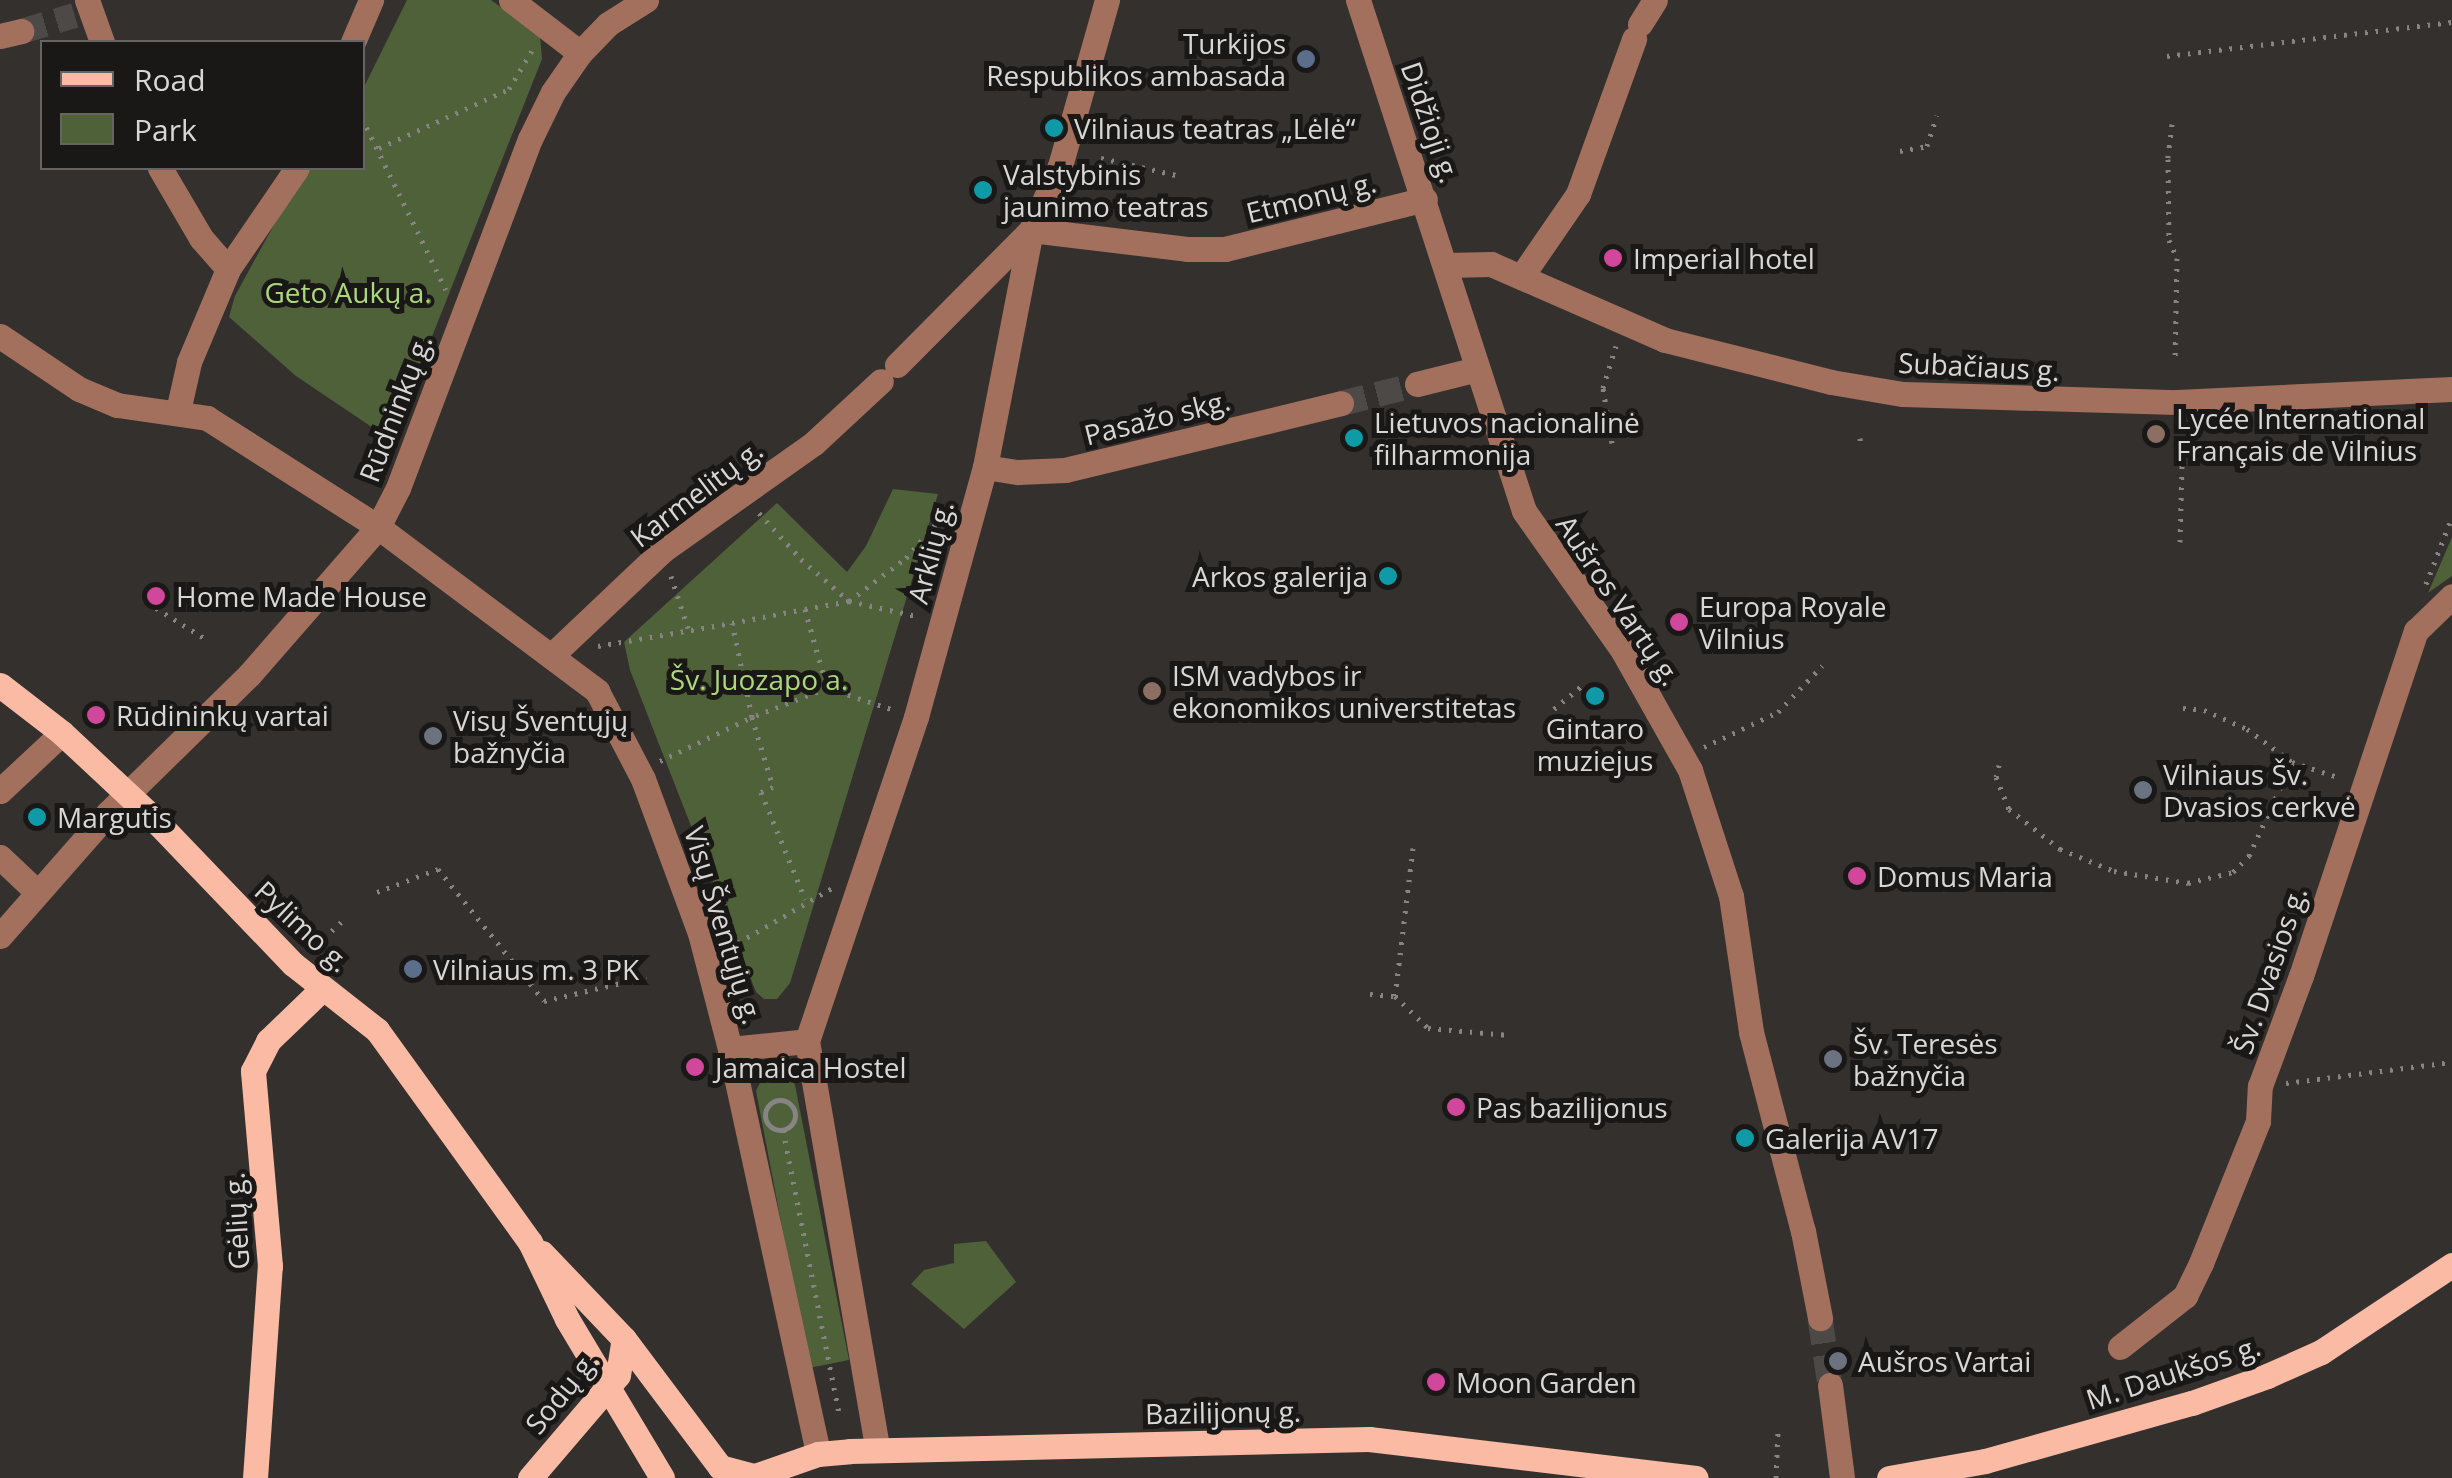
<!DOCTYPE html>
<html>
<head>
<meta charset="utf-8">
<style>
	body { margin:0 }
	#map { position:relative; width:2452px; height:1478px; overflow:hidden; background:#33302e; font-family:"Open Sans",sans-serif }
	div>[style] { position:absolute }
	.green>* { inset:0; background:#4f6139 }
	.minor-tunnel>* { height:25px; margin-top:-12.5px; transform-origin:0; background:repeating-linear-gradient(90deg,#4c4947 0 25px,transparent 0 37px) }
	.path>* { height:5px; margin-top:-2.5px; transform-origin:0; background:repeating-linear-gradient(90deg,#878583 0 2.5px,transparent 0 10.5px) }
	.path>.ring { margin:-2.5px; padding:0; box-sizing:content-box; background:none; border:5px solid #878583; border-radius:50% }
	.minor>* { height:25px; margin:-12.5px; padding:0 12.5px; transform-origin:12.5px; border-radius:12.5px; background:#a3705d }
	.major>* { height:25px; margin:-12.5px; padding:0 12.5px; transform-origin:12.5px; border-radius:12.5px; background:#fabaa3 }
	.dots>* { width:28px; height:28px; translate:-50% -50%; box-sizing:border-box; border:5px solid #191817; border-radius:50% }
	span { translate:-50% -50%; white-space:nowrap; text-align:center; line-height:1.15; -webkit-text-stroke:10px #191817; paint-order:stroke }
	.poi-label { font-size:28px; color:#d9d7d6 }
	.right { translate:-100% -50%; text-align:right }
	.left { translate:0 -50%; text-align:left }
	.street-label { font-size:28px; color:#d9d7d6 }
	.park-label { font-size:28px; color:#add77b }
	.legend { position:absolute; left:40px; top:40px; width:325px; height:130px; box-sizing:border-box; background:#191817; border:2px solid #666463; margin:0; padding:12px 18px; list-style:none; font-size:30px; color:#d9d7d6 }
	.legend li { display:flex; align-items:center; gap:20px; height:50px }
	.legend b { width:50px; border:2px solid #666463 }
</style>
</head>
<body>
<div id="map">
	<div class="green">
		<i style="clip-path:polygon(407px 0,491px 0,540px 36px,542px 59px,391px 440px,296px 376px,229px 317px,235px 296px,305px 168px,362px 168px,363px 89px)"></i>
		<i style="clip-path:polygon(893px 489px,938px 494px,790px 983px,777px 999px,764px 999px,756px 992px,630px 670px,624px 642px,777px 503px,847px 572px,866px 546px)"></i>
		<i style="clip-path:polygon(2452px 537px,2452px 576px,2428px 593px)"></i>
		<i style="clip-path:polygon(778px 1074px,792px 1079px,795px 1085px,849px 1360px,809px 1368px,756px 1091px,762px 1079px)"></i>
		<i style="clip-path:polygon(986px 1241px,1016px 1282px,964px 1329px,911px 1284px,924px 1270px,954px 1263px,954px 1244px)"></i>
	</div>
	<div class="minor-tunnel">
		<i style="left:21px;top:31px;width:56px;rotate:-16.5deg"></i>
		<i style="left:1341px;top:403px;width:78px;rotate:-14deg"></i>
		<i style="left:1820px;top:1318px;width:68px;rotate:81.5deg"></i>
	</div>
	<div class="path">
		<i style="left:2167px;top:56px;width:287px;rotate:-6.8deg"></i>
		<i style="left:362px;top:118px;width:191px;rotate:64deg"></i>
		<i style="left:2172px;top:124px;width:35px;rotate:97deg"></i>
		<i style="left:2168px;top:159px;width:81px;rotate:89.3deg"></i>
		<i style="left:2169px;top:240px;width:20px;rotate:66deg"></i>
		<i style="left:2177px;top:258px;width:101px;rotate:91.1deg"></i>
		<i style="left:379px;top:148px;width:143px;rotate:-24.4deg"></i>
		<i style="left:509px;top:89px;width:49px;rotate:-59.2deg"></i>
		<i style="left:1900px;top:151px;width:27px;rotate:-10deg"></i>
		<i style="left:1927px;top:146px;width:32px;rotate:-72deg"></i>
		<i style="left:1101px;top:158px;width:77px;rotate:12.8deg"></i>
		<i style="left:1860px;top:438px;width:9px;rotate:84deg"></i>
		<i style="left:1612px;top:443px;width:56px;rotate:-99.3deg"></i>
		<i style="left:1603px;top:388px;width:44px;rotate:-72.8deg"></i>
		<i style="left:759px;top:513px;width:62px;rotate:47.6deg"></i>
		<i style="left:801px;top:559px;width:64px;rotate:41.2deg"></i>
		<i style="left:849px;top:601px;width:69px;rotate:12.6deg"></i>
		<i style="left:2180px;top:542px;width:77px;rotate:-88.5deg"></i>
		<i style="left:671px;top:576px;width:55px;rotate:71.9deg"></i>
		<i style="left:2426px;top:584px;width:72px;rotate:-68.8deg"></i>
		<i style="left:156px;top:608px;width:57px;rotate:32deg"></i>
		<i style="left:805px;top:609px;width:82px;rotate:74.4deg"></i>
		<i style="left:827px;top:688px;width:80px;rotate:158.9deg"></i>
		<i style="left:752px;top:717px;width:96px;rotate:-102deg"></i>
		<i style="left:732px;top:623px;width:74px;rotate:-10.9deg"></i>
		<i style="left:805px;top:609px;width:45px;rotate:-10.3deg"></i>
		<i style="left:849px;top:601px;width:71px;rotate:-37deg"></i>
		<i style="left:906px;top:558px;width:56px;rotate:-48.6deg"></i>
		<i style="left:598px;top:646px;width:136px;rotate:-9.7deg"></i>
		<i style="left:828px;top:688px;width:70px;rotate:18.4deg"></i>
		<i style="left:2183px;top:708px;width:21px;rotate:5deg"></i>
		<i style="left:2204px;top:710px;width:47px;rotate:23.8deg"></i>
		<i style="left:2247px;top:729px;width:56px;rotate:36.3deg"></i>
		<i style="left:2292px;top:762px;width:52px;rotate:18.1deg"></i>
		<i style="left:1554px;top:709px;width:35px;rotate:-40deg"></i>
		<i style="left:1704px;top:747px;width:82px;rotate:-25.3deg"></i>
		<i style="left:1778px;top:712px;width:64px;rotate:-46.3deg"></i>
		<i style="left:660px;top:761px;width:102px;rotate:-25.6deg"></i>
		<i style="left:752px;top:717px;width:73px;rotate:73.3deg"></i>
		<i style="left:773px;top:787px;width:13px;rotate:157deg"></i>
		<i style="left:761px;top:792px;width:116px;rotate:67.6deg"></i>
		<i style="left:1999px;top:765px;width:12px;rotate:104deg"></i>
		<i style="left:1996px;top:777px;width:35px;rotate:68deg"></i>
		<i style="left:2009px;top:809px;width:65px;rotate:38.1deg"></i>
		<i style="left:2060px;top:849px;width:58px;rotate:22.2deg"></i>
		<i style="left:2114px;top:871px;width:75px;rotate:9.2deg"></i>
		<i style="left:2188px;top:883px;width:46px;rotate:-13.7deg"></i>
		<i style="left:2233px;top:872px;width:23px;rotate:-45deg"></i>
		<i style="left:2249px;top:856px;width:103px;rotate:-65.4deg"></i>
		<i style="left:1413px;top:848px;width:149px;rotate:96.9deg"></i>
		<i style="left:1395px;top:996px;width:46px;rotate:44.1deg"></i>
		<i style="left:1428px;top:1028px;width:81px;rotate:4.9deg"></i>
		<i style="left:377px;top:892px;width:65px;rotate:-20.7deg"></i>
		<i style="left:438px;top:869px;width:169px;rotate:51.2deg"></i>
		<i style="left:544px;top:1001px;width:105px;rotate:-13.2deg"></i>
		<i style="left:324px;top:938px;width:26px;rotate:-43deg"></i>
		<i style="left:729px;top:948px;width:119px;rotate:-30.2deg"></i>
		<i style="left:1370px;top:994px;width:25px;rotate:5deg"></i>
		<i style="left:2286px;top:1083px;width:167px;rotate:-7.2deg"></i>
		<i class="ring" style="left:765px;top:1100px;width:25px;height:25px"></i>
		<i style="left:783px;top:1130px;width:293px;rotate:78.8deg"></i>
		<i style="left:1776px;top:1478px;width:48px;rotate:-87.6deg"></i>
	</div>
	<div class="minor">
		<i style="left:87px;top:0;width:45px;rotate:70.3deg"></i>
		<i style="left:511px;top:0;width:87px;rotate:37.5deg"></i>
		<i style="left:1358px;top:0;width:537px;rotate:72deg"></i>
		<i style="left:1524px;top:511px;width:171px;rotate:54.7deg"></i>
		<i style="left:1623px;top:651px;width:137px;rotate:60.6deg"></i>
		<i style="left:1690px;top:770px;width:133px;rotate:72deg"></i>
		<i style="left:1731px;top:896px;width:137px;rotate:81.6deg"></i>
		<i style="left:1751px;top:1032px;width:206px;rotate:75.4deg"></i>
		<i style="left:1803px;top:1231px;width:89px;rotate:78.9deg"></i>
		<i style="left:1640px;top:24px;width:28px;rotate:-58deg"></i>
		<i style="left:0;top:36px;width:22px;rotate:-13deg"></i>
		<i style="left:353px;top:42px;width:46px;rotate:-66.8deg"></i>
		<i style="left:160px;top:168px;width:81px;rotate:59.6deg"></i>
		<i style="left:201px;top:238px;width:41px;rotate:48.9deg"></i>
		<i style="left:1031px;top:230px;width:157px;rotate:6.9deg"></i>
		<i style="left:1187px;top:249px;width:38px"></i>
		<i style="left:1225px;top:249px;width:206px;rotate:-14deg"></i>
		<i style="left:1446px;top:265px;width:45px;rotate:-1.3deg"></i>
		<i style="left:1491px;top:264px;width:190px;rotate:23.6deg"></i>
		<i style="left:1665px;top:340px;width:171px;rotate:14.2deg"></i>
		<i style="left:1831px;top:382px;width:73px;rotate:9.5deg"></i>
		<i style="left:1903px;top:394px;width:274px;rotate:1.7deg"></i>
		<i style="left:2177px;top:402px;width:275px;rotate:-2.7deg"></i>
		<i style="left:1521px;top:277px;width:101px;rotate:-55.5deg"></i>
		<i style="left:1578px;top:194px;width:165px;rotate:-70.1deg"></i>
		<i style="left:0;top:336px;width:95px;rotate:33.9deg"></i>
		<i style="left:79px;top:389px;width:41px;rotate:22.8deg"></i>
		<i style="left:117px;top:405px;width:91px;rotate:8.2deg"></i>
		<i style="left:207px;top:418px;width:203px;rotate:32.5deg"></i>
		<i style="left:378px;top:527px;width:274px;rotate:36.8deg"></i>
		<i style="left:597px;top:691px;width:99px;rotate:62.4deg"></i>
		<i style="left:643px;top:779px;width:164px;rotate:69.7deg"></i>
		<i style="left:700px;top:933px;width:120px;rotate:75.5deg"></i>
		<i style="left:730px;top:1049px;width:414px;rotate:77.7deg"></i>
		<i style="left:897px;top:365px;width:190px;rotate:-45.2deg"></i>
		<i style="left:1417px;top:384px;width:62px;rotate:-14deg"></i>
		<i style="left:178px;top:411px;width:50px;rotate:-77.3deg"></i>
		<i style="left:189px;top:362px;width:101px;rotate:-67.2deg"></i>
		<i style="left:228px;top:269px;width:122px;rotate:-55.7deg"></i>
		<i style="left:985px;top:467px;width:33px;rotate:9deg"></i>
		<i style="left:1018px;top:472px;width:47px;rotate:-2.4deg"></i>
		<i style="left:1065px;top:470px;width:284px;rotate:-13.6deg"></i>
		<i style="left:551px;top:656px;width:154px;rotate:-43.4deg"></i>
		<i style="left:663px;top:550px;width:185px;rotate:-35.3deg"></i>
		<i style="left:814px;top:443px;width:91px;rotate:-42.8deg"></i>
		<i style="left:0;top:791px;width:85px;rotate:-43.1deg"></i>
		<i style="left:0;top:857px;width:51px;rotate:43.4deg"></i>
		<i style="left:0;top:936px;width:164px;rotate:-48.7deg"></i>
		<i style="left:108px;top:813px;width:197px;rotate:-44.4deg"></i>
		<i style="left:249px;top:675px;width:196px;rotate:-48.9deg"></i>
		<i style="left:378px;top:527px;width:44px;rotate:-62.9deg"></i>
		<i style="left:398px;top:488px;width:373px;rotate:-69.3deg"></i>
		<i style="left:530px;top:139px;width:52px;rotate:-63.9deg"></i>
		<i style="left:553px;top:92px;width:47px;rotate:-55.3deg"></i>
		<i style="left:580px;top:53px;width:40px;rotate:-46deg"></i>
		<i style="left:608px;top:24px;width:45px;rotate:-32.3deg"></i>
		<i style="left:807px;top:1041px;width:342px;rotate:-71.4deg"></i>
		<i style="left:916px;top:717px;width:259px;rotate:-74.6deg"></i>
		<i style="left:985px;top:467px;width:241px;rotate:-79deg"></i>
		<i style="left:1031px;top:230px;width:70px;rotate:-65.6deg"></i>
		<i style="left:1060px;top:166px;width:173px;rotate:-74.2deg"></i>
		<i style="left:807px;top:1041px;width:415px;rotate:80.2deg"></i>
		<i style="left:730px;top:1049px;width:77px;rotate:-5.9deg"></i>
		<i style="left:2120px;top:1347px;width:83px;rotate:-38.1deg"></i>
		<i style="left:2185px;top:1296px;width:37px;rotate:-64deg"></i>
		<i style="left:2201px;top:1263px;width:153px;rotate:-68.1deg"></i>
		<i style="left:2258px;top:1121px;width:35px;rotate:-87deg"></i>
		<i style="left:2260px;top:1086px;width:117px;rotate:-69.6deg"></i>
		<i style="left:2301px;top:976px;width:364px;rotate:-71.6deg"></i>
		<i style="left:2416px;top:631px;width:50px;rotate:-44.2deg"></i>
		<i style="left:1830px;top:1385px;width:94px;rotate:82.6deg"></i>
	</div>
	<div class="major">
		<i style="left:0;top:685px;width:78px;rotate:37.7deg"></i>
		<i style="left:62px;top:733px;width:125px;rotate:43deg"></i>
		<i style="left:153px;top:818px;width:202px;rotate:46.2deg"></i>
		<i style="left:293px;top:964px;width:107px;rotate:38.2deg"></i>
		<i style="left:377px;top:1030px;width:261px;rotate:54.2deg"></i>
		<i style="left:530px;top:1242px;width:85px;rotate:64.3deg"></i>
		<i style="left:567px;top:1319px;width:185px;rotate:59.1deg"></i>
		<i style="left:542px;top:1253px;width:119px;rotate:46.4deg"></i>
		<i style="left:624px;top:1339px;width:160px;rotate:53.1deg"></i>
		<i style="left:720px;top:1467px;width:34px;rotate:15deg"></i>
		<i style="left:255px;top:1478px;width:213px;rotate:-86deg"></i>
		<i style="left:270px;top:1266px;width:196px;rotate:-95deg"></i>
		<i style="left:253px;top:1071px;width:34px;rotate:-63deg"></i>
		<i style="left:268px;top:1041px;width:76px;rotate:-43.9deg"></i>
		<i style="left:530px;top:1478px;width:135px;rotate:-49.5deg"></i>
		<i style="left:618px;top:1375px;width:36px;rotate:-81deg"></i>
		<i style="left:749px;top:1478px;width:73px;rotate:-19.2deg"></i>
		<i style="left:818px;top:1454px;width:32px;rotate:-5deg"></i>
		<i style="left:850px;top:1451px;width:519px;rotate:-1.32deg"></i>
		<i style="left:1369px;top:1439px;width:329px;rotate:6.8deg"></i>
		<i style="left:1889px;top:1478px;width:97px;rotate:-10deg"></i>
		<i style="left:1985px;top:1461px;width:215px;rotate:-15.7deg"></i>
		<i style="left:2192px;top:1403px;width:80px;rotate:-19.8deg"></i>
		<i style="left:2267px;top:1376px;width:59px;rotate:-24deg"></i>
		<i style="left:2321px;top:1352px;width:157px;rotate:-33.6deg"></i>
	</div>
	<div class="dots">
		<i style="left:1306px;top:59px;background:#5c6f8a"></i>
		<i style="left:1054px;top:128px;background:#0f9aa8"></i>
		<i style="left:983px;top:190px;background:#0f9aa8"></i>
		<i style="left:1613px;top:258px;background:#d1479c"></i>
		<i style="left:2156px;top:434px;background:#8d6e63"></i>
		<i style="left:1354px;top:438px;background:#0f9aa8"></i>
		<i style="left:1388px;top:576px;background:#0f9aa8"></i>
		<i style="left:156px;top:596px;background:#d1479c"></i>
		<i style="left:1679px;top:622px;background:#d1479c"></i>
		<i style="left:1152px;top:691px;background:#8d6e63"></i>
		<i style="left:1595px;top:696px;background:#0f9aa8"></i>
		<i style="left:96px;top:715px;background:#d1479c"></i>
		<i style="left:433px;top:736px;background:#6b7280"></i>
		<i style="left:2143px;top:790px;background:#6b7280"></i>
		<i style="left:37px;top:817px;background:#0f9aa8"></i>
		<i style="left:1857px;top:876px;background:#d1479c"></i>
		<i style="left:413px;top:969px;background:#5c6f8a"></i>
		<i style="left:1833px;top:1059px;background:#6b7280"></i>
		<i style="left:695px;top:1067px;background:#d1479c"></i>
		<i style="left:1456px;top:1107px;background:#d1479c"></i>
		<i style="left:1745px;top:1138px;background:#0f9aa8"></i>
		<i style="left:1838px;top:1361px;background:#6b7280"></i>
		<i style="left:1436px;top:1382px;background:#d1479c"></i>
	</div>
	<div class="poi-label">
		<span class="right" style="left:1286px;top:59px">Turkijos<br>Respublikos ambasada</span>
		<span class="left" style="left:1074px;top:128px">Vilniaus teatras „Lėlė“</span>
		<span class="left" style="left:1003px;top:190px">Valstybinis<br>jaunimo teatras</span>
		<span class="left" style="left:1633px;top:258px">Imperial hotel</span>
		<span class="left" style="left:2176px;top:434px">Lycée International<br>Français de Vilnius</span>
		<span class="left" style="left:1374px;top:438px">Lietuvos nacionalinė<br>filharmonija</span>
		<span class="right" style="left:1368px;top:576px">Arkos galerija</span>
		<span class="left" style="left:176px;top:596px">Home Made House</span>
		<span class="left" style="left:1699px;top:622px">Europa Royale<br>Vilnius</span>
		<span class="left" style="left:1172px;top:691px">ISM vadybos ir<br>ekonomikos universtitetas</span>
		<span class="left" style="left:116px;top:715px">Rūdininkų vartai</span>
		<span class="left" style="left:453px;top:736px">Visų Šventųjų<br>bažnyčia</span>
		<span style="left:1595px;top:744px">Gintaro<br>muziejus</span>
		<span class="left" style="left:2163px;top:790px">Vilniaus Šv.<br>Dvasios cerkvė</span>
		<span class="left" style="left:57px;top:817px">Margutis</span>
		<span class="left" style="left:1877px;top:876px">Domus Maria</span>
		<span class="left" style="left:433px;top:969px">Vilniaus m. 3 PK</span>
		<span class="left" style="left:1853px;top:1059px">Šv. Teresės<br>bažnyčia</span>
		<span class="left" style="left:715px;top:1067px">Jamaica Hostel</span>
		<span class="left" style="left:1476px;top:1107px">Pas bazilijonus</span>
		<span class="left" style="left:1765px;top:1138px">Galerija AV17</span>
		<span class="left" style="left:1858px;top:1361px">Aušros Vartai</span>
		<span class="left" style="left:1456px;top:1382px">Moon Garden</span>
	</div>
	<div class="street-label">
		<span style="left:1431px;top:122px;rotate:71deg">Didžioji g.</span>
		<span style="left:1311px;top:197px;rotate:-14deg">Etmonų g.</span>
		<span style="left:1979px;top:366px;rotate:3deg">Subačiaus g.</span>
		<span style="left:395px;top:408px;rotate:-69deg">Rūdninkų g.</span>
		<span style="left:1157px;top:417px;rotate:-14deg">Pasažo skg.</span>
		<span style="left:696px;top:493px;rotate:-37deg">Karmelitų g.</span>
		<span style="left:930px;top:552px;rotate:-75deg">Arklių g.</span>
		<span style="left:1619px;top:600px;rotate:56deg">Aušros Vartų g.</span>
		<span style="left:724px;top:925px;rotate:73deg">Visų Šventųjų g.</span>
		<span style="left:303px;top:926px;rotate:43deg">Pylimo g.</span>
		<span style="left:2269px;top:970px;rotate:-71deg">Šv. Dvasios g.</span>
		<span style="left:236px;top:1221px;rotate:-93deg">Gėlių g.</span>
		<span style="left:2173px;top:1372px;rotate:-18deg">M. Daukšos g.</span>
		<span style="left:561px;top:1392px;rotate:-51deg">Sodų g.</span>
		<span style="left:1223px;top:1412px;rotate:-1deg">Bazilijonų g.</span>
	</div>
	<div class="park-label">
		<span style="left:348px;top:292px">Geto Aukų a.</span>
		<span style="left:759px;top:679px">Šv. Juozapo a.</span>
	</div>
	<ul class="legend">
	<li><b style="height:12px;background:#fabaa3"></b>Road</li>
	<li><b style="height:28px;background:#4f6139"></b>Park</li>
	</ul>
</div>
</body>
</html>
